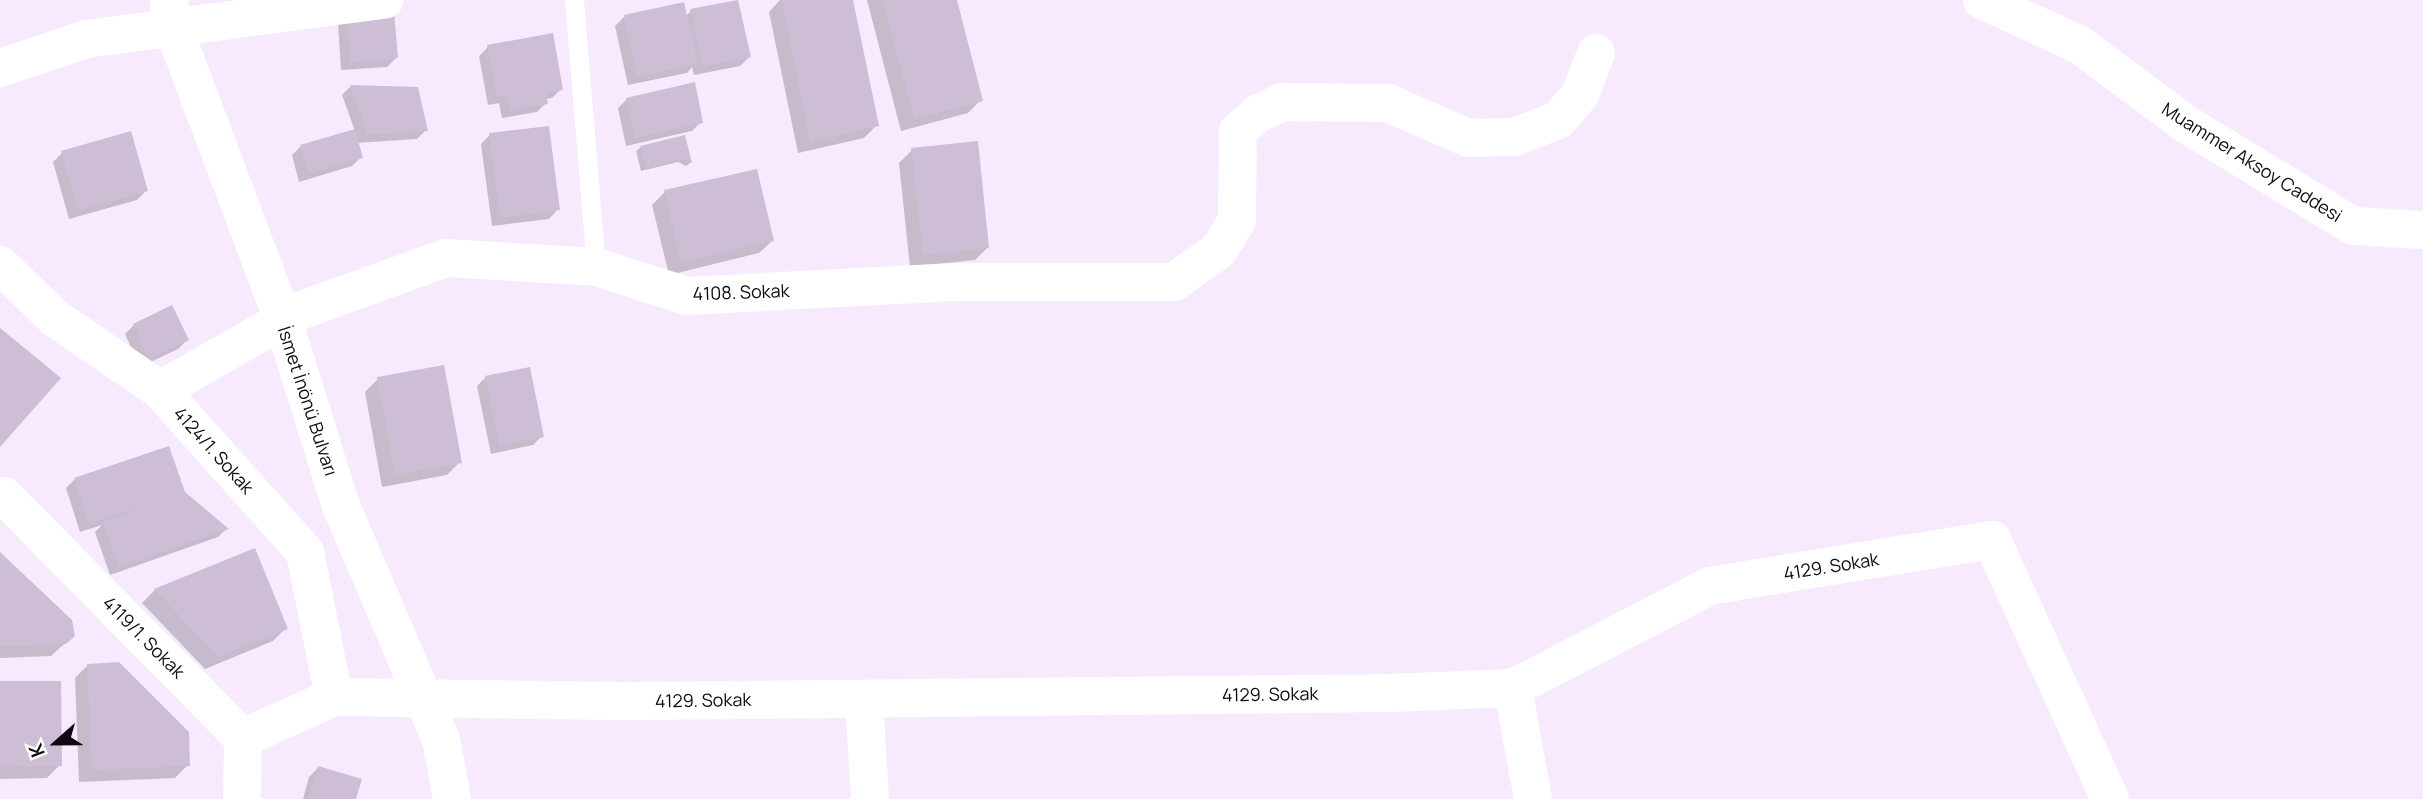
<!DOCTYPE html>
<html>
<head>
<meta charset="utf-8">
<style>
	body { margin:0 }
	#map { position:relative; width:2423px; height:799px; overflow:hidden; background:#f7eafe; font-family:Manrope,sans-serif }
	div>[style] { position:absolute }
	.shadow>* { inset:0; background:#0003 }
	.building>* { inset:0; background:#cdbdd5 }
	.service>* { height:19px; margin:-9.5px; padding:0 9.5px; transform-origin:9.5px; border-radius:9.5px; background:#fff }
	.minor>* { height:38px; margin:-19px; padding:0 19px; transform-origin:19px; border-radius:19px; background:#fff }
	.tertiary>* { height:38px; margin:-19px; padding:0 19px; transform-origin:19px; border-radius:19px; background:#fff }
	.secondary>* { height:38px; margin:-19px; padding:0 19px; transform-origin:19px; border-radius:19px; background:#fff }
	span { translate:-50% -50%; white-space:nowrap; text-align:center; line-height:1.15; -webkit-text-stroke:5px #fff; paint-order:stroke }
	.street-label { font-size:18px; color:#0f0911 }
	.north { position:absolute; left:21px; top:708px; width:70px; height:70px; -webkit-text-stroke:5px #fff; paint-order:stroke; rotate:249deg; font-size:19px; font-weight:700; line-height:28px; text-align:center; color:#0f0911 }
	.north::after { content:''; display:block; margin:auto; width:24px; height:32px; background:#0f0911; clip-path:polygon(50% 0,100% 100%,50% 72%,0 100%) }
</style>
</head>
<body>
<div id="map">
	<div class="shadow">
		<i style="clip-path:polygon(780px 0,851px 0,877px 125px,864px 138px,798px 153px,769px 12px)"></i>
		<i style="clip-path:polygon(867px 0,955px 0,981px 100px,968px 113px,901px 131px)"></i>
		<i style="clip-path:polygon(683px 4px,685px 17px,691px 11px,749px 57px,740px 66px,694px 75px,692px 67px,687px 73px,628px 85px,615px 26px,624px 17px)"></i>
		<i style="clip-path:polygon(347px 15px,396px 58px,387px 67px,341px 70px,338px 24px)"></i>
		<i style="clip-path:polygon(488px 47px,561px 89px,552px 98px,545px 99px,546px 103px,537px 112px,502px 118px,499px 103px,488px 105px,479px 56px)"></i>
		<i style="clip-path:polygon(351px 86px,426px 130px,417px 139px,357px 143px,361px 157px,352px 166px,299px 182px,292px 155px,301px 146px,355px 131px,342px 95px)"></i>
		<i style="clip-path:polygon(627px 99px,701px 122px,692px 131px,626px 146px,618px 108px)"></i>
		<i style="clip-path:polygon(490px 135px,558px 209px,549px 219px,492px 226px,481px 144px)"></i>
		<i style="clip-path:polygon(684px 137px,690px 163px,686px 166px,678px 162px,641px 171px,636px 151px,641px 147px)"></i>
		<i style="clip-path:polygon(912px 150px,988px 247px,975px 260px,910px 267px,899px 163px)"></i>
		<i style="clip-path:polygon(62px 153px,146px 191px,137px 200px,69px 219px,53px 162px)"></i>
		<i style="clip-path:polygon(665px 192px,772px 241px,759px 253px,669px 275px,652px 205px)"></i>
		<i style="clip-path:polygon(134px 325px,187px 340px,178px 349px,140px 367px,125px 334px)"></i>
		<i style="clip-path:polygon(486px 377px,542px 436px,533px 445px,491px 454px,477px 386px)"></i>
		<i style="clip-path:polygon(378px 379px,460px 462px,447px 475px,382px 487px,365px 392px)"></i>
		<i style="clip-path:polygon(75px 479px,183px 493px,226px 529px,218px 537px,110px 575px,95px 532px,102px 525px,80px 532px,66px 488px)"></i>
		<i style="clip-path:polygon(254px 550px,286px 628px,273px 641px,205px 669px,142px 603px,155px 590px)"></i>
		<i style="clip-path:polygon(0 554px,73px 636px,51px 656px,0 658px)"></i>
		<i style="clip-path:polygon(88px 665px,188px 765px,175px 778px,79px 782px,75px 678px)"></i>
		<i style="clip-path:polygon(0 683px,60px 765px,47px 778px,0 779px)"></i>
		<i style="clip-path:polygon(318px 768px,354px 799px,303px 799px,309px 777px)"></i>
	</div>
	<div class="building">
		<i style="clip-path:polygon(738px 0,751px 57px,703px 67px,690px 9px)"></i>
		<i style="clip-path:polygon(782px 0,853px 0,879px 126px,810px 141px)"></i>
		<i style="clip-path:polygon(883px 0,957px 0,983px 101px,914px 119px)"></i>
		<i style="clip-path:polygon(684px 2px,698px 64px,637px 77px,624px 15px)"></i>
		<i style="clip-path:polygon(394px 11px,398px 58px,350px 62px,347px 13px)"></i>
		<i style="clip-path:polygon(553px 33px,563px 90px,546px 93px,548px 104px,510px 110px,507px 95px,497px 97px,487px 45px)"></i>
		<i style="clip-path:polygon(695px 82px,703px 123px,635px 138px,626px 98px)"></i>
		<i style="clip-path:polygon(350px 85px,418px 87px,428px 131px,368px 135px)"></i>
		<i style="clip-path:polygon(549px 126px,560px 210px,500px 218px,489px 133px)"></i>
		<i style="clip-path:polygon(355px 129px,363px 158px,308px 174px,300px 145px)"></i>
		<i style="clip-path:polygon(131px 131px,148px 191px,78px 211px,61px 151px)"></i>
		<i style="clip-path:polygon(685px 135px,692px 163px,683px 159px,646px 168px,640px 146px)"></i>
		<i style="clip-path:polygon(978px 141px,989px 248px,923px 255px,911px 148px)"></i>
		<i style="clip-path:polygon(757px 169px,774px 241px,681px 263px,664px 190px)"></i>
		<i style="clip-path:polygon(172px 305px,189px 340px,149px 359px,133px 324px)"></i>
		<i style="clip-path:polygon(0 328px,61px 378px,0 447px)"></i>
		<i style="clip-path:polygon(444px 365px,462px 463px,395px 475px,377px 377px)"></i>
		<i style="clip-path:polygon(530px 367px,544px 437px,499px 446px,485px 376px)"></i>
		<i style="clip-path:polygon(169px 446px,185px 492px,229px 529px,119px 567px,103px 522px,146px 505px,89px 524px,74px 478px)"></i>
		<i style="clip-path:polygon(255px 548px,288px 629px,218px 657px,154px 589px)"></i>
		<i style="clip-path:polygon(0 552px,72px 620px,75px 636px,66px 644px,0 647px)"></i>
		<i style="clip-path:polygon(119px 662px,189px 732px,190px 766px,92px 770px,87px 664px)"></i>
		<i style="clip-path:polygon(0 681px,61px 681px,62px 766px,0 767px)"></i>
		<i style="clip-path:polygon(318px 766px,362px 779px,356px 799px,308px 799px)"></i>
	</div>
	<div class="service">
		<i style="left:574px;top:0;width:268px;rotate:85.3deg"></i>
	</div>
	<div class="minor">
		<i style="left:169px;top:0;width:27px;rotate:82deg"></i>
		<i style="left:0;top:265px;width:76px;rotate:43.9deg"></i>
		<i style="left:55px;top:318px;width:127px;rotate:34.4deg"></i>
		<i style="left:160px;top:390px;width:217px;rotate:48.2deg"></i>
		<i style="left:305px;top:552px;width:148px;rotate:78.7deg"></i>
		<i style="left:160px;top:390px;width:160px;rotate:-29.6deg"></i>
		<i style="left:299px;top:311px;width:156px;rotate:-19.8deg"></i>
		<i style="left:446px;top:258px;width:150px;rotate:3.4deg"></i>
		<i style="left:596px;top:267px;width:96px;rotate:17.7deg"></i>
		<i style="left:687px;top:296px;width:268px;rotate:-3deg"></i>
		<i style="left:955px;top:282px;width:219px"></i>
		<i style="left:1174px;top:282px;width:55px;rotate:-35.4deg"></i>
		<i style="left:1219px;top:250px;width:35px;rotate:-59deg"></i>
		<i style="left:1237px;top:220px;width:89px;rotate:-89.4deg"></i>
		<i style="left:1238px;top:131px;width:28px;rotate:-41deg"></i>
		<i style="left:1259px;top:113px;width:26px;rotate:-25deg"></i>
		<i style="left:1283px;top:102px;width:105px;rotate:0.5deg"></i>
		<i style="left:1388px;top:103px;width:87px;rotate:23.6deg"></i>
		<i style="left:1468px;top:138px;width:47px;rotate:-1.2deg"></i>
		<i style="left:1515px;top:137px;width:46px;rotate:-21.6deg"></i>
		<i style="left:1558px;top:120px;width:33px;rotate:-49deg"></i>
		<i style="left:1580px;top:95px;width:45px;rotate:-69.1deg"></i>
		<i style="left:0;top:497px;width:4px;rotate:-14deg"></i>
		<i style="left:4px;top:496px;width:340px;rotate:45.4deg"></i>
		<i style="left:243px;top:738px;width:61px;rotate:90.9deg"></i>
		<i style="left:1513px;top:688px;width:113px;rotate:79.8deg"></i>
		<i style="left:864px;top:699px;width:100px;rotate:86.6deg"></i>
		<i style="left:243px;top:738px;width:100px;rotate:-24.3deg"></i>
		<i style="left:334px;top:697px;width:304px;rotate:0.8deg"></i>
		<i style="left:638px;top:701px;width:752px;rotate:-0.61deg"></i>
		<i style="left:1390px;top:693px;width:123px;rotate:-2.3deg"></i>
		<i style="left:1513px;top:688px;width:222px;rotate:-27.4deg"></i>
		<i style="left:1710px;top:586px;width:286px;rotate:-9.3deg"></i>
		<i style="left:1992px;top:540px;width:285px;rotate:65.5deg"></i>
	</div>
	<div class="tertiary">
		<i style="left:1982px;top:0;width:108px;rotate:24.7deg"></i>
		<i style="left:2080px;top:45px;width:132px;rotate:36.7deg"></i>
		<i style="left:2186px;top:124px;width:196px;rotate:31.4deg"></i>
		<i style="left:2353px;top:226px;width:70px;rotate:3.3deg"></i>
		<i style="left:0;top:68px;width:91px;rotate:-18.6deg"></i>
		<i style="left:86px;top:39px;width:301px;rotate:-7.5deg"></i>
	</div>
	<div class="secondary">
		<i style="left:173px;top:27px;width:313px;rotate:69.4deg"></i>
		<i style="left:283px;top:320px;width:195px;rotate:72.7deg"></i>
		<i style="left:341px;top:506px;width:254px;rotate:66.8deg"></i>
		<i style="left:441px;top:739px;width:61px;rotate:79.6deg"></i>
	</div>
	<div class="street-label">
		<span style="left:2252px;top:162px;rotate:32deg">Muammer Aksoy Caddesi</span>
		<span style="left:741px;top:292px;rotate:-2deg">4108. Sokak</span>
		<span style="left:308px;top:401px;rotate:72deg">İsmet İnönü Bulvarı</span>
		<span style="left:214px;top:450px;rotate:48deg">4124/1. Sokak</span>
		<span style="left:1831px;top:566px;rotate:-9deg">4129. Sokak</span>
		<span style="left:144px;top:637px;rotate:45deg">4119/1. Sokak</span>
		<span style="left:1270px;top:694px;rotate:-1deg">4129. Sokak</span>
		<span style="left:703px;top:700px;rotate:-1deg">4129. Sokak</span>
	</div>
	<div class="north">K</div>
</div>
</body>
</html>
